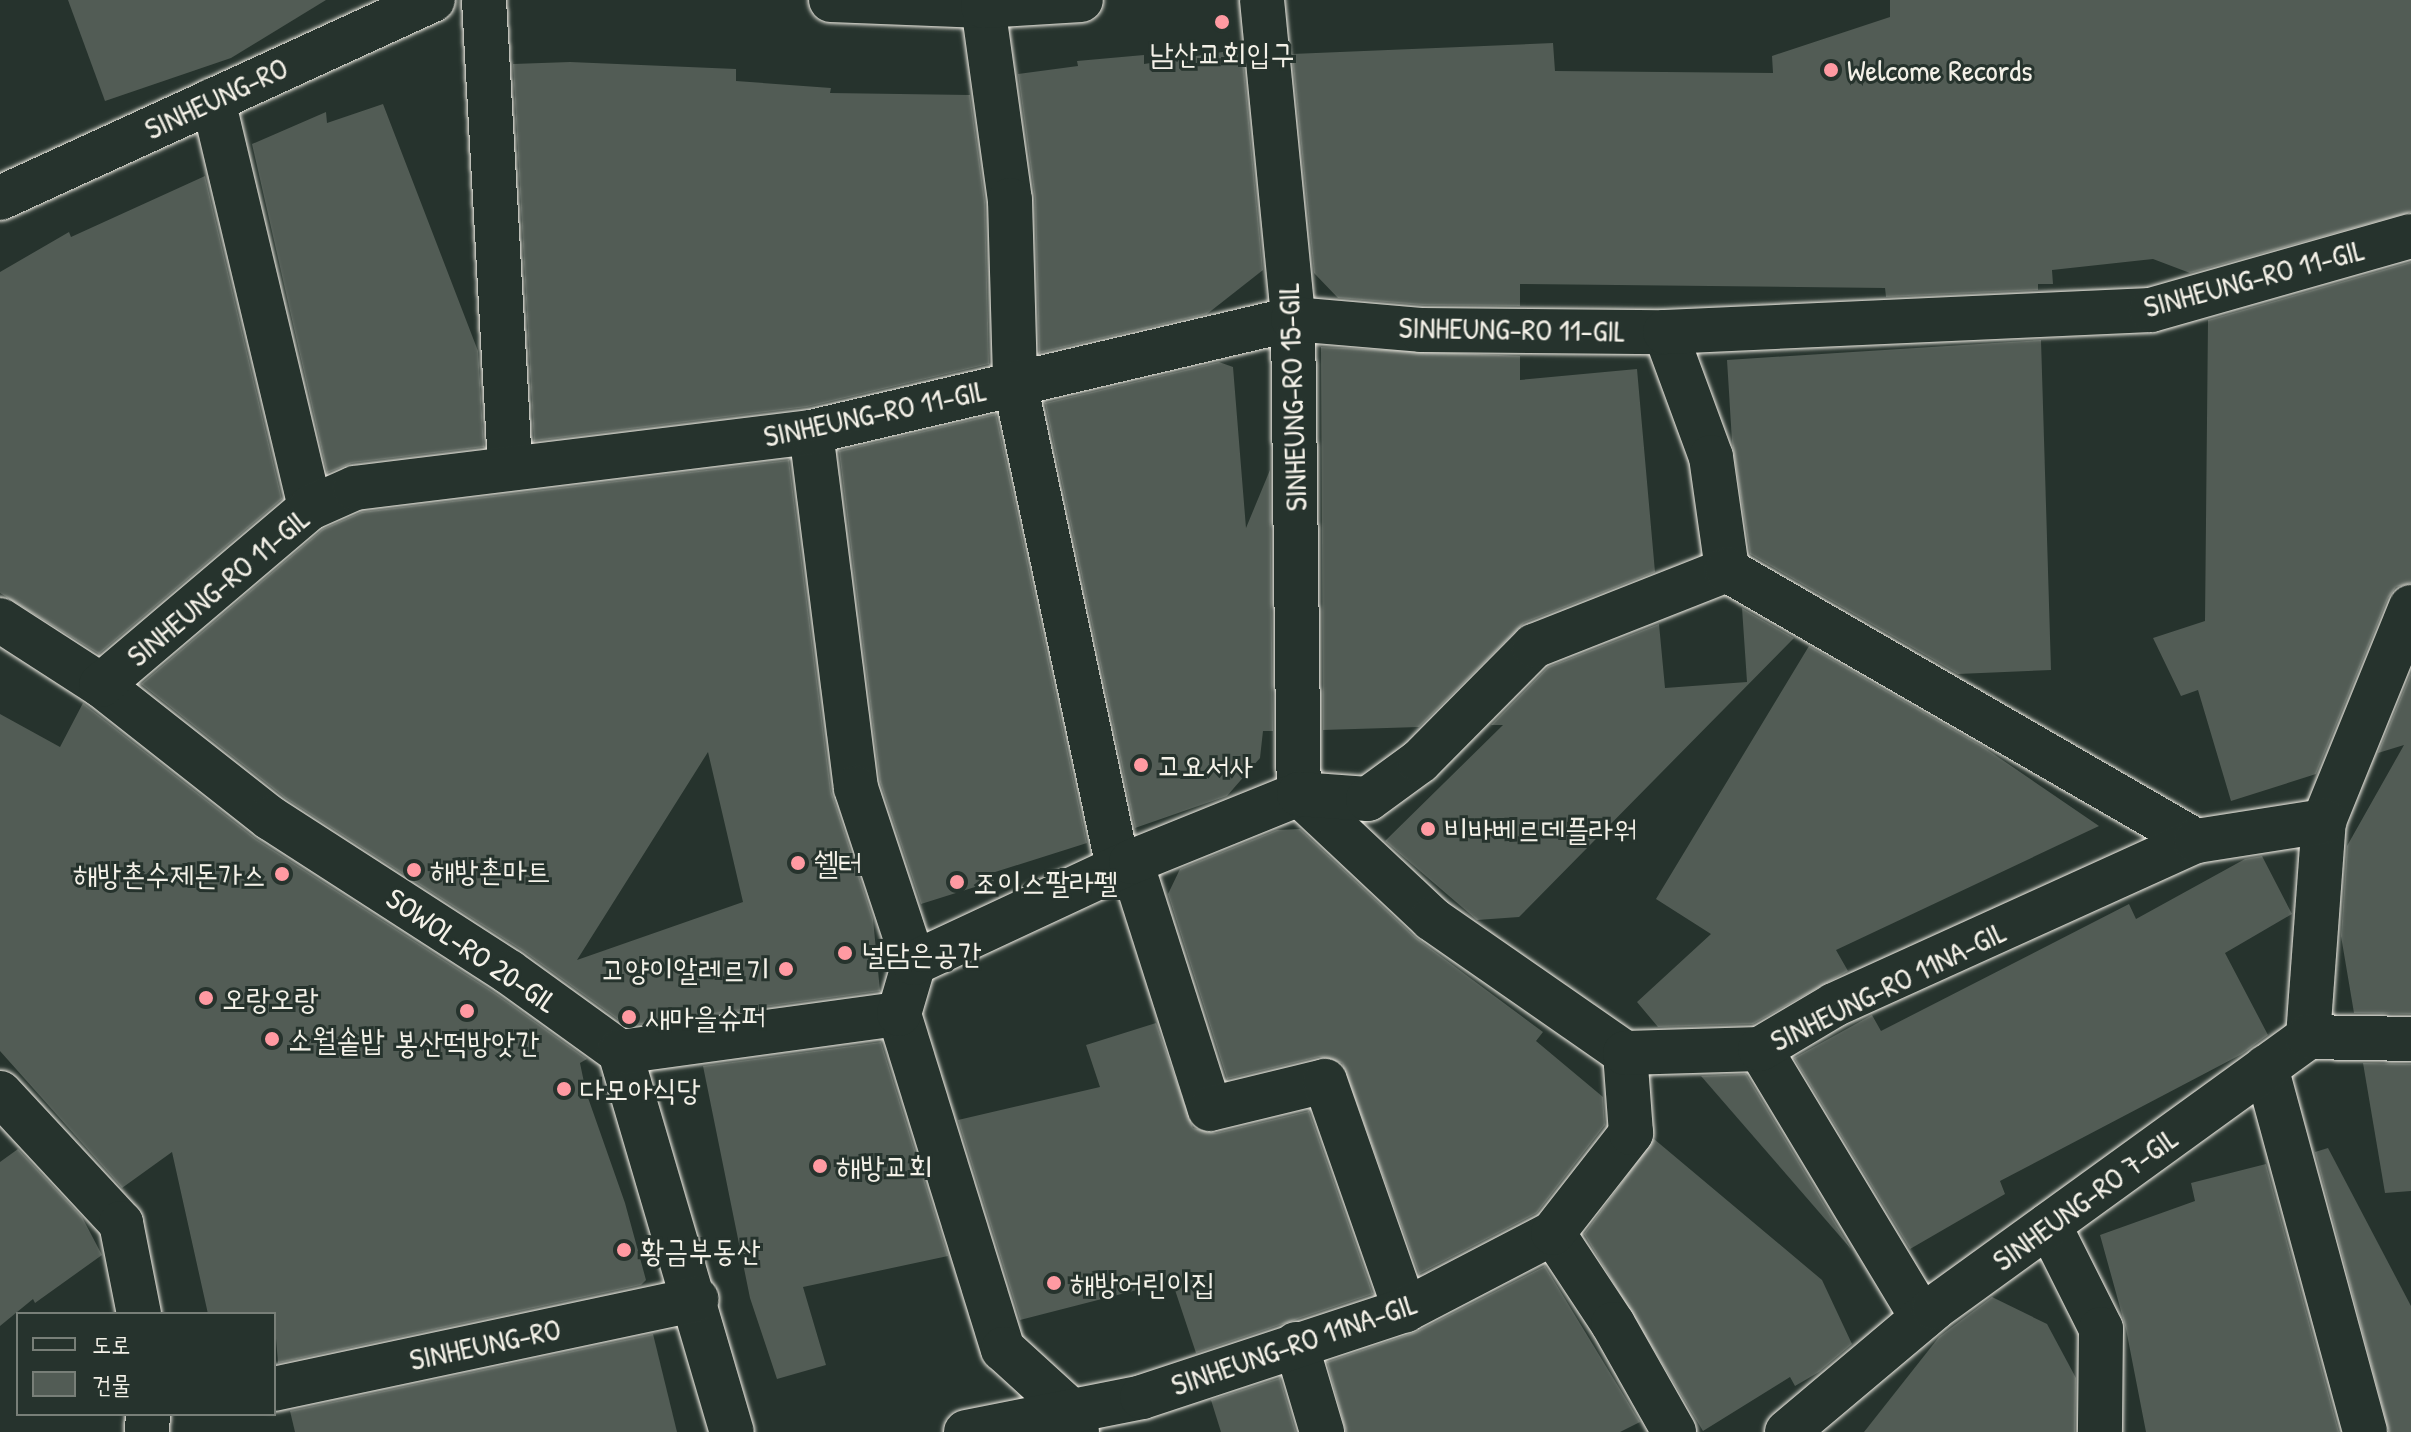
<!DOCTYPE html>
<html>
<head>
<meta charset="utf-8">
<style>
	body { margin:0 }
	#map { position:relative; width:2411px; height:1432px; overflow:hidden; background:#26332d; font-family:"Patrick Hand","Poor Story",sans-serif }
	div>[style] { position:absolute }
	.building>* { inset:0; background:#525c55 }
	.roads { filter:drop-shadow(0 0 2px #f4f1e8) drop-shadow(0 0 2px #f4f1e8) }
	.minor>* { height:44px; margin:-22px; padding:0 22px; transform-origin:22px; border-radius:22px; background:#26332d }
	.tertiary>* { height:44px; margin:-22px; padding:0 22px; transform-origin:22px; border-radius:22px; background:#26332d }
	.dots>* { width:22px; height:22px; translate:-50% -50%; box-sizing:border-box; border:4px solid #26332d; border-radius:50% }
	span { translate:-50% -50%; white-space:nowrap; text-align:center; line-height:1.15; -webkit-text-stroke:6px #26332d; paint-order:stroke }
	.poi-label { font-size:30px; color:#f4f1e8 }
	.left { translate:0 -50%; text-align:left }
	.right { translate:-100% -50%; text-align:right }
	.street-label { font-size:30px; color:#f4f1e8 }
	.legend { position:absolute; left:16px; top:1312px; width:260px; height:104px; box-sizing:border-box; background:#26332d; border:2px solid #787f78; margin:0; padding:10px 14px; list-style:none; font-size:24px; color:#f4f1e8 }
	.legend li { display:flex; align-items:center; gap:16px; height:40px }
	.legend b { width:40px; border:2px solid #787f78 }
</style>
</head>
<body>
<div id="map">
	<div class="building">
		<i style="clip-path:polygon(68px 0,326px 0,231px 58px,105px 101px)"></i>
		<i style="clip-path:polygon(1890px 0,2411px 0,2411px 212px,2190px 273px,2153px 259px,2052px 270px,2053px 284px,2038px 284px,2038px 290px,1886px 297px,1885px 288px,1520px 284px,1520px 306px,1422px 305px,1338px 298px,1314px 273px,1292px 54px,1553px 43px,1555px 71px,1773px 73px,1772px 56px,1890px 17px)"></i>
		<i style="clip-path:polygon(1242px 49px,1263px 270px,1207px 314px,1039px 353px,1035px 199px,1018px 74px,1078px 66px,1077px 61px,1144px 55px,1144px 64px)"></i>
		<i style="clip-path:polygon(570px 62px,736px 69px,736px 81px,831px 88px,830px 93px,970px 95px,985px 202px,989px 364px,807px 407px,534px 441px,513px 64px)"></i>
		<i style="clip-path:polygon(383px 104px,478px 351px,484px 447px,352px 463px,327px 473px,252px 144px,326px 112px,327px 123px)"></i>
		<i style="clip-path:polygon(205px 176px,282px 499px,99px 654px,0 593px,0 272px,69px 232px,71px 237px)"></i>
		<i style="clip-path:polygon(2411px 262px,2411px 583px,2396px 587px,2388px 598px,2316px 774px,2231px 801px,2198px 690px,2181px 696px,2153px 638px,2205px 621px,2208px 320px)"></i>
		<i style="clip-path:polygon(2041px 340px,2051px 670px,1958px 674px,1750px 554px,1732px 441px,1727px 360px)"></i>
		<i style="clip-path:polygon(1321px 347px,1520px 356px,1520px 380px,1637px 369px,1655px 572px,1524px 623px,1419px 727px,1323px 730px)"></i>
		<i style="clip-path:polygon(1219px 362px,1233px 367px,1246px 528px,1270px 470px,1273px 731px,1263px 731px,1260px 758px,1227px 796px,1135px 828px,1045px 403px)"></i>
		<i style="clip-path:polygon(996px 414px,1087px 843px,992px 873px,994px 881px,921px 904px,880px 782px,839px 451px)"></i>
		<i style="clip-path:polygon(evenodd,789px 460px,831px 791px,873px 919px,880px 991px,627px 1026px,523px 951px,285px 798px,141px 684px,323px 529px,362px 512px,789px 460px,708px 752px,743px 902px,577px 960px,708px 752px)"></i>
		<i style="clip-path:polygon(1742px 608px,1794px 638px,1519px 917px,1477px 920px,1385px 841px,1503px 725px,1491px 725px,1548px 667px,1659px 624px,1665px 688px,1747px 682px)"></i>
		<i style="clip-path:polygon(1809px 646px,1982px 746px,2099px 826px,1836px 950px,1848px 971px,1753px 1024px,1658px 1027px,1637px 1002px,1711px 934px,1656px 899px)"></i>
		<i style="clip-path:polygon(2411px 673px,2411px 1014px,2354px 1013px,2341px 936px,2347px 846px,2404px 745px,2378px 753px)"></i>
		<i style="clip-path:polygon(83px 703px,256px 839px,495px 993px,587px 1059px,580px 1063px,586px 1092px,625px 1203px,646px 1280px,641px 1285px,278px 1363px,274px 1314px,208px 1314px,172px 1152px,122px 1188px,0 1051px,0 714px,60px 747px)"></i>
		<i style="clip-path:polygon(1300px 829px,1415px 937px,1543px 1032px,1536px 1041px,1603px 1097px,1605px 1125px,1537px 1213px,1419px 1274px,1342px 1063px,1319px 1057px,1227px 1079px,1168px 894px,1180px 869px,1277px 830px)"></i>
		<i style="clip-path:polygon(2262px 856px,2292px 914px,2225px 953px,2268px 1035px,2242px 1054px,2000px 1181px,2005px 1194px,1910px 1249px,1794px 1058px,1872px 1015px,1881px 1031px,2129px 904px,2136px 919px,2245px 859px)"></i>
		<i style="clip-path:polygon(1156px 1023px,1193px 1128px,1216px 1133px,1309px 1111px,1373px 1294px,1196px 1353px,1172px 1281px,1020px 1320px,958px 1120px,1100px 1087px,1086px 1045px)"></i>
		<i style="clip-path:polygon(881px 1042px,948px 1256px,803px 1287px,826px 1365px,777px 1379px,750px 1298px,703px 1066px)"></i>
		<i style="clip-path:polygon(2363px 1063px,2411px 1064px,2411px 1191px,2385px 1193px)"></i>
		<i style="clip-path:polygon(1746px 1074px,1851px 1249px,1701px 1076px)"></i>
		<i style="clip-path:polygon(1654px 1139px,1822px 1280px,1852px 1344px,1819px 1372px,1795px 1386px,1790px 1377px,1703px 1431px,1584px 1234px)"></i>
		<i style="clip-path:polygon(2328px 1148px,2411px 1306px,2411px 1432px,2389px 1432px,2315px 1152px)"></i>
		<i style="clip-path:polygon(18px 1149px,82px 1217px,102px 1255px,35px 1303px,33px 1299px,0 1326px,0 1162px)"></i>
		<i style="clip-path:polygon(2266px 1164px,2339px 1432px,2146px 1432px,2126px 1329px,2100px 1235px,2195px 1201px,2191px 1183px)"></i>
		<i style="clip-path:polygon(1545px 1266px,1640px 1422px,1620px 1432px,1346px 1432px,1327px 1362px,1416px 1332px)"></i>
		<i style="clip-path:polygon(1992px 1297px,2047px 1324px,2076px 1378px,2075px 1432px,1864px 1432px,1939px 1337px)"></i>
		<i style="clip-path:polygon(653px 1334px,677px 1432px,295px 1432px,290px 1411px)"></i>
		<i style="clip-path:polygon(1280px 1378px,1296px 1432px,1221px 1432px,1211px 1400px)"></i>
	</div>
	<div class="roads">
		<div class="minor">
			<i style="left:484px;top:0;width:469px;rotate:86.8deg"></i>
			<i style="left:1262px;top:0;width:321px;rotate:84.4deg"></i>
			<i style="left:1293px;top:319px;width:475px;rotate:89.3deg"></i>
			<i style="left:1299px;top:794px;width:183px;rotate:43.2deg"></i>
			<i style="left:1432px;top:919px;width:235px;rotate:34.8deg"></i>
			<i style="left:983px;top:6px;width:196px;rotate:82.1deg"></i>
			<i style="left:1010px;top:200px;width:183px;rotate:88.4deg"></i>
			<i style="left:1015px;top:383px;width:496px;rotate:78deg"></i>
			<i style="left:213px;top:100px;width:419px;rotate:76.6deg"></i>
			<i style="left:1665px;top:332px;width:133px;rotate:69.8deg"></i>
			<i style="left:1711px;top:457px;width:114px;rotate:81.9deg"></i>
			<i style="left:811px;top:432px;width:359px;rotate:82.8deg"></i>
			<i style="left:856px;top:788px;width:184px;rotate:71.7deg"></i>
			<i style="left:0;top:620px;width:120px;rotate:32.8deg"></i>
			<i style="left:101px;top:685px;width:215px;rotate:38.2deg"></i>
			<i style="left:270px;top:818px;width:284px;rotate:32.8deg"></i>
			<i style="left:509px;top:972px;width:137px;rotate:35.8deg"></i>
			<i style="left:620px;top:1052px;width:396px;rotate:73.6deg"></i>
			<i style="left:101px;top:685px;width:274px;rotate:-40.3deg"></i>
			<i style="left:310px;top:508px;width:49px;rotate:-24deg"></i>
			<i style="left:355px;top:488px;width:459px;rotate:-7deg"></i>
			<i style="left:811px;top:432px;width:495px;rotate:-13.2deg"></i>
			<i style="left:1293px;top:319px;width:128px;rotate:4.9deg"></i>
			<i style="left:1421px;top:330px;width:244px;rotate:0.5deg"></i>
			<i style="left:1665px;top:332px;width:486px;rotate:-2.6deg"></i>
			<i style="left:2151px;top:310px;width:270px;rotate:-15.9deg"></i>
			<i style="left:1131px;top:862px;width:259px;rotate:72.3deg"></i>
			<i style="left:1210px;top:1109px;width:118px;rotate:-13.7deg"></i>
			<i style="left:1325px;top:1081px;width:243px;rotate:70.7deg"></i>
			<i style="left:899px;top:1014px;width:351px;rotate:72.8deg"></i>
			<i style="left:1003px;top:1349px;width:95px;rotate:42.4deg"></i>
			<i style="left:1073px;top:1413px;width:19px;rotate:78deg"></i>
			<i style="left:2308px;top:1037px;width:217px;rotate:-85.8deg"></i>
			<i style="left:2324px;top:821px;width:231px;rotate:-67.9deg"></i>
			<i style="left:1760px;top:1049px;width:314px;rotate:58.9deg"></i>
			<i style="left:620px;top:1052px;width:282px;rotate:-7.8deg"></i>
			<i style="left:899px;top:1014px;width:53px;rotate:-73.6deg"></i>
			<i style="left:914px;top:963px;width:239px;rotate:-25deg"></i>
			<i style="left:1131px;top:862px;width:181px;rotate:-22deg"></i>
			<i style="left:1299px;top:794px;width:69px;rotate:4.1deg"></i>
			<i style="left:1368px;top:799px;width:64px;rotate:-36.2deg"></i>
			<i style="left:1420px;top:761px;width:162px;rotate:-45.3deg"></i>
			<i style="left:1534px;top:646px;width:207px;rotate:-21.5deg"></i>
			<i style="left:1727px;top:570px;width:542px;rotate:30.02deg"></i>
			<i style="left:2266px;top:1067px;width:378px;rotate:74.8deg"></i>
			<i style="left:2049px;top:1225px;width:116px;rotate:63.4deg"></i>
			<i style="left:2101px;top:1329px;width:103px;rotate:90.6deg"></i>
			<i style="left:1553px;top:1233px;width:109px;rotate:56.6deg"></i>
			<i style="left:1613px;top:1324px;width:124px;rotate:60.5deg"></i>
			<i style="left:1296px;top:1344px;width:92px;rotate:73.5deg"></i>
			<i style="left:274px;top:1389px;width:432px;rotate:-12deg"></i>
			<i style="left:966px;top:1432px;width:179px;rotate:-11.2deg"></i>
			<i style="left:1142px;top:1397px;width:277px;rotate:-18.3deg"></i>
			<i style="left:1405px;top:1310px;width:167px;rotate:-27.5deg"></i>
			<i style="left:1553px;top:1233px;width:127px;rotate:-52deg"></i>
			<i style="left:1631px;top:1133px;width:80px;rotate:-94.3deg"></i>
			<i style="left:1625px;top:1053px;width:135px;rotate:-1.7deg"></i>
			<i style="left:1760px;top:1049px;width:86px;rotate:-30.7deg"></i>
			<i style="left:1834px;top:1005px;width:397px;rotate:-24.4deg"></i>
			<i style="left:2196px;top:841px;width:130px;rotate:-8.9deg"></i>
			<i style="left:1787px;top:1432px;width:192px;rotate:-40.1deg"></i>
			<i style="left:1934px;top:1308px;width:462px;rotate:-35.9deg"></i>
			<i style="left:2308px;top:1037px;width:103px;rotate:1.1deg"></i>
		</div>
		<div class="tertiary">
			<i style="left:831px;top:0;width:152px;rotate:2.3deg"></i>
			<i style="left:983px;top:6px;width:98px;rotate:-3.5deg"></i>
			<i style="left:0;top:198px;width:476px;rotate:-24.6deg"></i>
			<i style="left:0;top:1093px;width:178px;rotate:47.1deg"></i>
			<i style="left:121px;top:1223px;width:93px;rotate:78.8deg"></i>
			<i style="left:147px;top:1432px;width:18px;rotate:-87deg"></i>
		</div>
	</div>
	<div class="dots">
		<i style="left:1222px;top:22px;background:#ff9aa2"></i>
		<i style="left:1831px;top:70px;background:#ff9aa2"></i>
		<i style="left:1141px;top:765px;background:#ff9aa2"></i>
		<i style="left:1428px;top:829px;background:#ff9aa2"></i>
		<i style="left:798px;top:863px;background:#ff9aa2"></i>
		<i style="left:414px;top:870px;background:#ff9aa2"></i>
		<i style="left:282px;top:874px;background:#ff9aa2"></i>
		<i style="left:957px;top:882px;background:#ff9aa2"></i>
		<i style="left:845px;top:953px;background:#ff9aa2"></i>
		<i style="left:786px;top:969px;background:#ff9aa2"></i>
		<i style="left:206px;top:998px;background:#ff9aa2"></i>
		<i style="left:467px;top:1011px;background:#ff9aa2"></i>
		<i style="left:629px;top:1017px;background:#ff9aa2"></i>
		<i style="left:272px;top:1039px;background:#ff9aa2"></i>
		<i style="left:564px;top:1089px;background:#ff9aa2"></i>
		<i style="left:820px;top:1166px;background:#ff9aa2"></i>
		<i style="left:624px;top:1250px;background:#ff9aa2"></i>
		<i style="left:1054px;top:1283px;background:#ff9aa2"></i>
	</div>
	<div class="poi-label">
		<span style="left:1222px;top:53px">남산교회입구</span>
		<span class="left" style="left:1847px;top:70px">Welcome Records</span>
		<span class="left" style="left:1157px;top:765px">고요서사</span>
		<span class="left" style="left:1444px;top:829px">비바베르데플라워</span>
		<span class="left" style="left:814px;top:863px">쉘터</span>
		<span class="left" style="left:430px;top:870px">해방촌마트</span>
		<span class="right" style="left:266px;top:874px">해방촌수제돈가스</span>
		<span class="left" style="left:973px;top:882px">조이스팔라펠</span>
		<span class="left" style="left:861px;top:953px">널담은공간</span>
		<span class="right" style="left:770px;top:969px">고양이알레르기</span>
		<span class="left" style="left:222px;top:998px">오랑오랑</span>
		<span class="left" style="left:645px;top:1017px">새마을슈퍼</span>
		<span class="left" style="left:288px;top:1039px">소월솥밥</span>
		<span style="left:467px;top:1042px">봉산떡방앗간</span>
		<span class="left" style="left:580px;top:1089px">다모아식당</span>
		<span class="left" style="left:836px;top:1166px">해방교회</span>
		<span class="left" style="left:640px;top:1250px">황금부동산</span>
		<span class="left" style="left:1070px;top:1283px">해방어린이집</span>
	</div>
	<div class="street-label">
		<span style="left:216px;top:98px;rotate:-25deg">SINHEUNG-RO</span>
		<span style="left:2254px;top:278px;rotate:-15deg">SINHEUNG-RO 11-GIL</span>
		<span style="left:1512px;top:329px;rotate:1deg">SINHEUNG-RO 11-GIL</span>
		<span style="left:1292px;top:397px;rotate:-92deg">SINHEUNG-RO 15-GIL</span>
		<span style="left:875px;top:413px;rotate:-12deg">SINHEUNG-RO 11-GIL</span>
		<span style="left:218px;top:587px;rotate:-40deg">SINHEUNG-RO 11-GIL</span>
		<span style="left:472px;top:950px;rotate:34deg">SOWOL-RO 20-GIL</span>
		<span style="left:1888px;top:986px;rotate:-26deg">SINHEUNG-RO 11NA-GIL</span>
		<span style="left:2085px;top:1199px;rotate:-36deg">SINHEUNG-RO 7-GIL</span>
		<span style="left:485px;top:1344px;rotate:-12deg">SINHEUNG-RO</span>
		<span style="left:1294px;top:1344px;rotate:-19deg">SINHEUNG-RO 11NA-GIL</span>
	</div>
	<ul class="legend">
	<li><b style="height:10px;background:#26332d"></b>도로</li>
	<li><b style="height:22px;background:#525c55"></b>건물</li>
	</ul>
</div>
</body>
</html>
